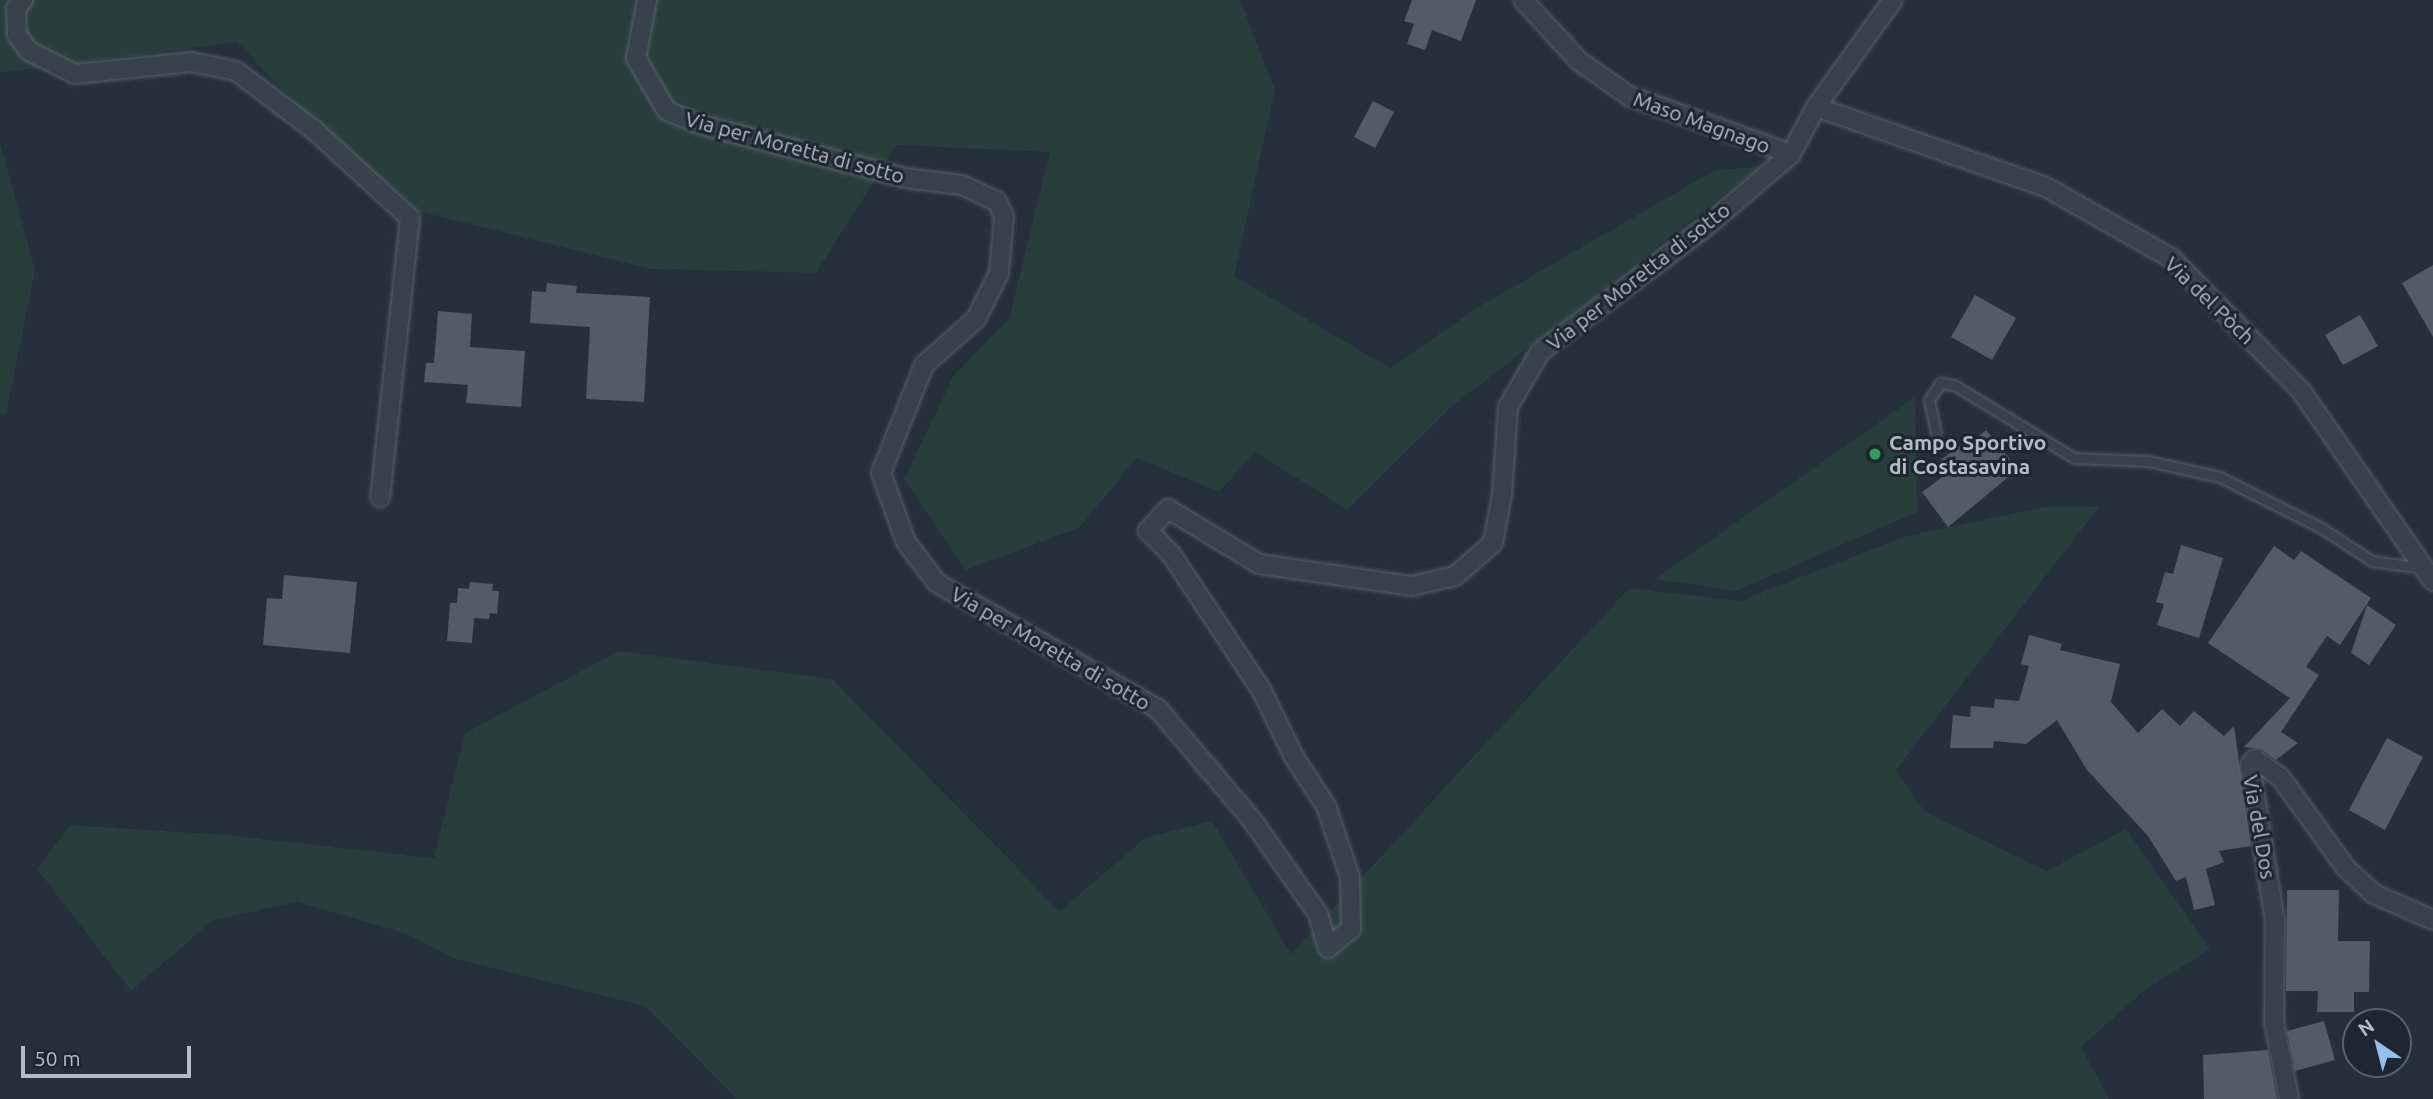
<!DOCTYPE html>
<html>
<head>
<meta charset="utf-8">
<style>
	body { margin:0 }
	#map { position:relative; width:2433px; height:1099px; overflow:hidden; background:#25303a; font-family:Ubuntu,sans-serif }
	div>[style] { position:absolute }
	.green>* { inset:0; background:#283d3c }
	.building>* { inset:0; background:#505d68 }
	.roads { filter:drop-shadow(0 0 2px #576068) drop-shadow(0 0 2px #576068) }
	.service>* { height:9px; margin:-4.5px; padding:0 4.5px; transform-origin:4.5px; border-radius:4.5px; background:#38424a }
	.minor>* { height:18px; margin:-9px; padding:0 9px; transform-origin:9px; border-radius:9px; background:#38424a }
	.dots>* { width:19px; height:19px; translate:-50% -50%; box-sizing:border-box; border:4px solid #1e272f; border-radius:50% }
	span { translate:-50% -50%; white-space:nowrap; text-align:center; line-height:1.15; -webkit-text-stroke:6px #1e272f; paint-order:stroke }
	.street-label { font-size:21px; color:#b4bdc6 }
	.poi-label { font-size:21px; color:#b4bdc6; font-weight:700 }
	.left { translate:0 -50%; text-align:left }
	.north { position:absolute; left:2342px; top:1008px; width:70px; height:70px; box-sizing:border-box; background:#1e272f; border:2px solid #5a636b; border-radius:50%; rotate:325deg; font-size:19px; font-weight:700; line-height:28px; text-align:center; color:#b4bdc6 }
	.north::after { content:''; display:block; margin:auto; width:24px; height:32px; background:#91c0ee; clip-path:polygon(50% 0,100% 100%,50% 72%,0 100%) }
	.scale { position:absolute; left:21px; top:1046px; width:170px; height:32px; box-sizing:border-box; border:4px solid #b4bdc6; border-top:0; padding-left:9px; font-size:21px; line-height:24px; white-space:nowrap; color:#b4bdc6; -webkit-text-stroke:5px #1e272f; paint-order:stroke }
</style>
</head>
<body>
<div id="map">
	<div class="green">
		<i style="clip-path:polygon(0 0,1240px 0,1275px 90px,1234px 276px,1390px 368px,1480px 306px,1715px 170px,1759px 167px,1449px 409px,1347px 510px,1256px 452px,1219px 492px,1137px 458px,1079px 528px,965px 570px,904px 479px,954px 375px,1009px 319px,1050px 152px,897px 145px,816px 273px,651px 269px,393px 205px,237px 42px,0 73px)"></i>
		<i style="clip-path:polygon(0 142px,35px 270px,6px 414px,0 416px)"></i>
		<i style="clip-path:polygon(1915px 397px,1917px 512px,1736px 591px,1655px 579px)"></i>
		<i style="clip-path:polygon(2050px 506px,2099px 507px,1896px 770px,1925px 812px,2047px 871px,2126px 829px,2210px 949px,2145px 990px,2081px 1047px,2109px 1099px,737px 1099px,645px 1006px,453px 958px,407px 934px,298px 902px,213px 920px,131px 991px,37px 869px,70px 825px,228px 835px,434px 858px,465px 733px,619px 651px,832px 679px,1060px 911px,1145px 838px,1212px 821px,1291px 954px,1629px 588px,1740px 601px,1906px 536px)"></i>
	</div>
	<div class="building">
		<i style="clip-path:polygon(1412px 0,1476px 0,1461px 41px,1432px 30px,1425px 50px,1407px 44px,1414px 24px,1404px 21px)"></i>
		<i style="clip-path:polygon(1373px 101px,1394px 112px,1375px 148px,1354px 137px)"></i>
		<i style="clip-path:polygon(2433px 265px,2433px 337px,2402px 283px)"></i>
		<i style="clip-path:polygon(547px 283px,577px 286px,576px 293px,650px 297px,644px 402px,586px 399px,590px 327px,530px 323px,532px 291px,546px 292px)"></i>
		<i style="clip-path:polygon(1975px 295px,2016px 318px,1992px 360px,1951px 337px)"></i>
		<i style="clip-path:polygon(438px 311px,472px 314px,470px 347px,525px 351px,521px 407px,466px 403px,468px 385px,424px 382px,426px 363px,434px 363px)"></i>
		<i style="clip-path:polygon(2360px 315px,2378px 346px,2343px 365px,2325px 335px)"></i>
		<i style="clip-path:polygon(1986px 430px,2018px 469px,1948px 527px,1922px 492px,1945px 475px,1937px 463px,1959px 446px,1962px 451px)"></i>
		<i style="clip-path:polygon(2181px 545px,2223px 558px,2199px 638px,2157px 625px,2164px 604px,2156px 602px,2165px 572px,2173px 574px)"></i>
		<i style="clip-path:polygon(2274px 546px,2294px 560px,2301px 551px,2371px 598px,2340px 645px,2327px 636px,2306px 667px,2319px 675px,2281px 732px,2298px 743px,2276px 760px,2261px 749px,2244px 747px,2290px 698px,2208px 643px)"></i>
		<i style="clip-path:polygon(284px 575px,357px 582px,350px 653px,263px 645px,267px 598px,282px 599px)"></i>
		<i style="clip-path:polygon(470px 582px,493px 584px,492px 591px,499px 591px,497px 614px,490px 613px,489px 619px,474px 618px,472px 643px,447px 641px,450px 603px,457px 603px,458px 588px,469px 589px)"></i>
		<i style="clip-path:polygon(2367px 605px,2396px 625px,2369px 665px,2351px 653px)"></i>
		<i style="clip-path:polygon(2029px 635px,2062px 644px,2060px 650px,2120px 664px,2111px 702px,2138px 733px,2162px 709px,2180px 726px,2194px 711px,2224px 736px,2234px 726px,2251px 846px,2219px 851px,2224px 862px,2206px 869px,2215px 905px,2194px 910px,2186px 877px,2176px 881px,2148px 836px,2087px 770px,2057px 720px,2026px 744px,1994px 741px,1993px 748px,1950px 748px,1953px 715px,1970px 717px,1971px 706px,1994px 708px,1995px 699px,2019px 701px,2029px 666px,2021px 664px)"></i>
		<i style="clip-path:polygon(2387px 738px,2423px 757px,2385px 830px,2349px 810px)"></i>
		<i style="clip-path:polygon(2287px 890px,2339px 890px,2338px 941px,2370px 941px,2369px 992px,2354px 992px,2354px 1012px,2317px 1012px,2318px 991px,2286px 991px)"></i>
		<i style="clip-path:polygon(2324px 1021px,2335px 1060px,2295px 1071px,2287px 1031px)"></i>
		<i style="clip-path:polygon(2268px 1050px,2277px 1099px,2204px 1099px,2203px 1055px)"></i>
	</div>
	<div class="roads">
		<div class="service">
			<i style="left:1936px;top:433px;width:34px;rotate:-102deg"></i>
			<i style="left:1929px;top:400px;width:20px;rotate:-57deg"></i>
			<i style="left:1940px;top:383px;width:14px;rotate:8deg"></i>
			<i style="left:1954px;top:385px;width:140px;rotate:31.3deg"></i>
			<i style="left:2074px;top:458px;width:74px;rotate:2.3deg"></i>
			<i style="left:2148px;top:461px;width:74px;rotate:12.5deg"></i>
			<i style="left:2220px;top:477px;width:115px;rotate:26.8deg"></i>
			<i style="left:2323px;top:529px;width:59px;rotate:33.1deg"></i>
			<i style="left:2372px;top:561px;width:51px;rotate:7.8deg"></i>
		</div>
		<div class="minor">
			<i style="left:23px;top:0;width:11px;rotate:128deg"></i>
			<i style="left:16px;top:9px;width:26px;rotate:88deg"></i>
			<i style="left:17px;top:35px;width:20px;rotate:53deg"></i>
			<i style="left:29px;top:51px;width:51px;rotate:26.6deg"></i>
			<i style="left:75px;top:74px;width:117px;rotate:-5.9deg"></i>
			<i style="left:191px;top:62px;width:46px;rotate:11.3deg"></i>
			<i style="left:236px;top:71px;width:98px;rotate:37.1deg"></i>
			<i style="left:314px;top:130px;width:130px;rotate:42.5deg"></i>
			<i style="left:410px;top:218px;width:281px;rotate:96.1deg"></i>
			<i style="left:647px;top:0;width:59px;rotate:100.7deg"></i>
			<i style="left:636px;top:58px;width:61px;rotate:59.7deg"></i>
			<i style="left:667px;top:111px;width:38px;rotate:22deg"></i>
			<i style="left:702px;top:125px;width:210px;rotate:14.6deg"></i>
			<i style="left:905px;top:178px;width:57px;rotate:7deg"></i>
			<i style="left:962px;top:185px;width:38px;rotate:25deg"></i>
			<i style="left:997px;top:201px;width:17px;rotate:66deg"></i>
			<i style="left:1004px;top:217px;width:56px;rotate:95.1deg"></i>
			<i style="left:999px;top:273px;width:51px;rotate:116.6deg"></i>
			<i style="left:976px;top:319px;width:69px;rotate:138.5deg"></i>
			<i style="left:924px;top:365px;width:116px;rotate:111.7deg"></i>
			<i style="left:881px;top:473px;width:73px;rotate:70.1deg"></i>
			<i style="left:906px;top:542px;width:51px;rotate:52.9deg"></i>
			<i style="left:937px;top:583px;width:254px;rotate:29.7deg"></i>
			<i style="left:1158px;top:709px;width:145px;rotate:49.7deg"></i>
			<i style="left:1252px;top:820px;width:115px;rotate:54.9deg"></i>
			<i style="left:1318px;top:914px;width:35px;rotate:74deg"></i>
			<i style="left:1328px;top:948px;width:30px;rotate:-40deg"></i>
			<i style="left:1351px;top:929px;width:52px;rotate:-91.1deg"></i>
			<i style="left:1350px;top:877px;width:75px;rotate:-108.7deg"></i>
			<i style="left:1326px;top:806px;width:59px;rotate:-123.1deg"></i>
			<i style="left:1294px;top:757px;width:73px;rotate:-115.9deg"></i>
			<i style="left:1262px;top:691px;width:164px;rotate:-123.6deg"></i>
			<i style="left:1171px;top:554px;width:33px;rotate:-135deg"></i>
			<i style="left:1148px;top:531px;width:30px;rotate:-48deg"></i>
			<i style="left:1168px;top:509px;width:106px;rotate:31.1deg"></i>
			<i style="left:1259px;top:564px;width:155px;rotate:8.2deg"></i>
			<i style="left:1412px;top:586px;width:44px;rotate:-13.1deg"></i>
			<i style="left:1455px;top:576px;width:50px;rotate:-41deg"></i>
			<i style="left:1493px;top:543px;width:49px;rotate:-79.4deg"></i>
			<i style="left:1502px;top:495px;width:88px;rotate:-86.1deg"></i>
			<i style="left:1508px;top:407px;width:64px;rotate:-59.8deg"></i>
			<i style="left:1540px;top:352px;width:211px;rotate:-37.1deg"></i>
			<i style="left:1708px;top:225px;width:109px;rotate:-40.5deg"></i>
			<i style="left:1791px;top:154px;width:53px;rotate:-62deg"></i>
			<i style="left:1816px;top:107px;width:132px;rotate:-54.3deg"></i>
			<i style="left:1523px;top:0;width:83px;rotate:47.4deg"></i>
			<i style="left:1579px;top:61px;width:61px;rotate:35deg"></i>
			<i style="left:1629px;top:96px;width:172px;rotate:19.7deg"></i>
			<i style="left:1816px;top:107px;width:244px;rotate:19.2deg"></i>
			<i style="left:2046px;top:187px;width:144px;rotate:29.6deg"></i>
			<i style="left:2171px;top:258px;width:187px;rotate:45.6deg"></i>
			<i style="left:2302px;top:392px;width:230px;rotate:55.3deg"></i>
			<i style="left:2289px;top:1099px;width:78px;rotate:-101deg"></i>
			<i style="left:2274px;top:1022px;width:101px;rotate:-89.4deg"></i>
			<i style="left:2275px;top:921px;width:158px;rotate:-99.1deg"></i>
			<i style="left:2250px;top:765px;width:8px;rotate:-50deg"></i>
			<i style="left:2255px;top:759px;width:32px;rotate:36deg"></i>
			<i style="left:2281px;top:778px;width:111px;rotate:54.2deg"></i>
			<i style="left:2346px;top:868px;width:38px;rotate:43deg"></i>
			<i style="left:2374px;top:894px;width:64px;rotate:23.8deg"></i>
		</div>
	</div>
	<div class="dots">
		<i style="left:1875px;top:454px;background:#2e9e5b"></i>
	</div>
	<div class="street-label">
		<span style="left:1702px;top:122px;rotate:20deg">Maso Magnago</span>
		<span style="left:795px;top:147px;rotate:15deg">Via per Moretta di sotto</span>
		<span style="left:1638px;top:276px;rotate:-38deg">Via per Moretta di sotto</span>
		<span style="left:2210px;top:300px;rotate:44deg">Via del Pòch</span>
		<span style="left:1051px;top:648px;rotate:30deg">Via per Moretta di sotto</span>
		<span style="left:2260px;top:827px;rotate:80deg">Via del Dos</span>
	</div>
	<div class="poi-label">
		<span class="left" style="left:1889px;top:454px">Campo Sportivo<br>di Costasavina</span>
	</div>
	<div class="north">N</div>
	<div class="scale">50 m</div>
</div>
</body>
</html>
